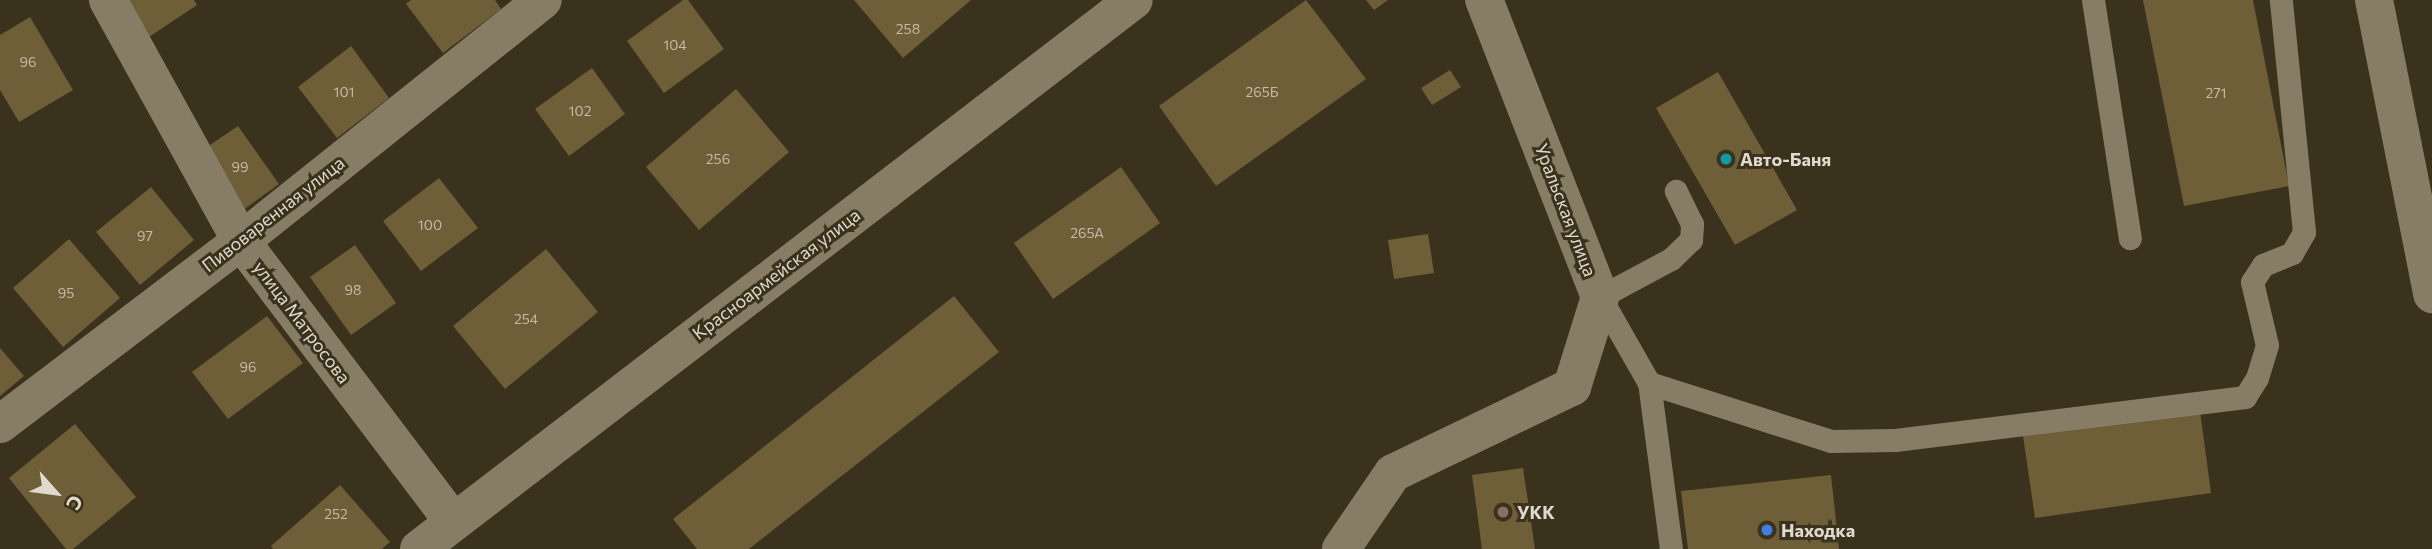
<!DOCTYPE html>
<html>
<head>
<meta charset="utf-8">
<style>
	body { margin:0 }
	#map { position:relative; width:2432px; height:549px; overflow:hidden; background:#3a321c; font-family:Commissioner,sans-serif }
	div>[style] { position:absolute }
	.building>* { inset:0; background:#6e5f38 }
	.lane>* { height:23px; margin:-11.5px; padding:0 11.5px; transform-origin:11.5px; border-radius:11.5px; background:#877d65 }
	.street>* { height:38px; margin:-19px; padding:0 19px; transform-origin:19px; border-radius:19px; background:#877d65 }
	.secondary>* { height:38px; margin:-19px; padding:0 19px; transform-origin:19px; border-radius:19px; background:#877d65 }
	.dots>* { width:19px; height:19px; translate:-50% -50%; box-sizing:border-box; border:4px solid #3a321c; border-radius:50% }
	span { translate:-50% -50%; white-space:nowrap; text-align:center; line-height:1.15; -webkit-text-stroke:6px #3a321c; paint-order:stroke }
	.number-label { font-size:14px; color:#c3bba8 }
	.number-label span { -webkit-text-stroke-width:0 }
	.poi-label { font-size:18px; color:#dfdacd; font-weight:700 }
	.left { translate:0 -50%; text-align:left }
	.street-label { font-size:18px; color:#dfdacd }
	.north { position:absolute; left:21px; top:458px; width:70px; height:70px; -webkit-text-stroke:5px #3a321c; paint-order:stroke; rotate:118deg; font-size:19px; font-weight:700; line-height:28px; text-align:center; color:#dfdacd }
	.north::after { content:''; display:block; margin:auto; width:24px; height:32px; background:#dfdacd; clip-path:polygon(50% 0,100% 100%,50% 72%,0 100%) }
</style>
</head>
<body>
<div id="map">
	<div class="building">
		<i style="clip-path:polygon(117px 0,194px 0,197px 5px,143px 41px)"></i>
		<i style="clip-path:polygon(411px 0,495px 0,501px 9px,443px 53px,406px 4px)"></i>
		<i style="clip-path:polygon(683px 0,688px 0,724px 49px,664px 93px,627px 41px)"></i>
		<i style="clip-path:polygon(854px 0,971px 0,903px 58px)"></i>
		<i style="clip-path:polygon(1306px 0,1366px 79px,1216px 186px,1159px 106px)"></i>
		<i style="clip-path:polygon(1366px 0,1388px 0,1374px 10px)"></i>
		<i style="clip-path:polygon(2143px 0,2253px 0,2289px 186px,2184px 206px)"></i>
		<i style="clip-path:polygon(30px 17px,73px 90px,19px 122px,0 90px,0 35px)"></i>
		<i style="clip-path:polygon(351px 46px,389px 98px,337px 138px,298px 87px)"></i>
		<i style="clip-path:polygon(592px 68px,625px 114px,569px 156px,535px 109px)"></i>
		<i style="clip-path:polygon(1450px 70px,1461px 87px,1432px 105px,1421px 88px)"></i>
		<i style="clip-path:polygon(1718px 72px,1797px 210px,1735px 245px,1656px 108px)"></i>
		<i style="clip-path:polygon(736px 89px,789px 152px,699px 230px,646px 167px)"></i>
		<i style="clip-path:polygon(238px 126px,279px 184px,243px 210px,201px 151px)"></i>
		<i style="clip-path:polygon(1121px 167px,1160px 223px,1053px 299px,1014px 243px)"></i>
		<i style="clip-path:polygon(439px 178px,478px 228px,421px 271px,383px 221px)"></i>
		<i style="clip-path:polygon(151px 187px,194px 240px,140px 285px,96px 232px)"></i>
		<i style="clip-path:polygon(1428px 234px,1434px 273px,1394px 279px,1388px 240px)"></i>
		<i style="clip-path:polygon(69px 239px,120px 298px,63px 347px,13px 288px)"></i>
		<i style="clip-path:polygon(355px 245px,396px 303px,351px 335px,310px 277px)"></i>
		<i style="clip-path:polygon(546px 249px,598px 312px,505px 389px,453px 326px)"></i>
		<i style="clip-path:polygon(954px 296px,999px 352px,749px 549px,697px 549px,673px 519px)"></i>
		<i style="clip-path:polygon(267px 316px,303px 363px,228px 419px,192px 372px)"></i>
		<i style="clip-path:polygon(0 348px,24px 376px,0 396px)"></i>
		<i style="clip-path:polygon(2200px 411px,2211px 493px,2035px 518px,2023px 436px)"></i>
		<i style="clip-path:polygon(75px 424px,136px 497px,73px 549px,66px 549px,9px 478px)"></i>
		<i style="clip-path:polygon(1523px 468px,1535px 549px,1482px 549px,1472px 475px)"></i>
		<i style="clip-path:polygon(1831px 475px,1839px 549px,1688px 549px,1681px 491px)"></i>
		<i style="clip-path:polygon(340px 485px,390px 542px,382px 549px,273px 549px,271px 546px)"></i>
	</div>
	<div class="lane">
		<i style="left:2093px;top:0;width:241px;rotate:81.2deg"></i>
		<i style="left:1649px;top:383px;width:191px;rotate:17.7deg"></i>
		<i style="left:1831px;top:441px;width:64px;rotate:-0.9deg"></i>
		<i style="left:1895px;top:440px;width:353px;rotate:-7deg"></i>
		<i style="left:2245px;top:397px;width:22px;rotate:-58deg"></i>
		<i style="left:2257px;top:378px;width:34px;rotate:-73deg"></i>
		<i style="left:2267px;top:345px;width:65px;rotate:-103.4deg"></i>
		<i style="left:2252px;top:282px;width:20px;rotate:-57deg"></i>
		<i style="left:2263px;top:265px;width:31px;rotate:-22deg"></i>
		<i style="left:2292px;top:253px;width:24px;rotate:-60deg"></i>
		<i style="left:2304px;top:232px;width:233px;rotate:-95.7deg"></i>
		<i style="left:1671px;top:549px;width:167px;rotate:-97.5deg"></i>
		<i style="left:1649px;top:383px;width:99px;rotate:-119.7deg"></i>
		<i style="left:1600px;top:297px;width:81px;rotate:-28.2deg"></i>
		<i style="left:1671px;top:259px;width:28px;rotate:-44deg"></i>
		<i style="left:1691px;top:240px;width:16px;rotate:-86deg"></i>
		<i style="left:1692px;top:224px;width:37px;rotate:-116deg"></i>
	</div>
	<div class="street">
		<i style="left:108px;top:0;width:275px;rotate:61.1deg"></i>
		<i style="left:241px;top:241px;width:351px;rotate:52.9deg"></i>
		<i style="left:2374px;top:0;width:300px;rotate:78.8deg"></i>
		<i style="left:0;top:424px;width:303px;rotate:-37.2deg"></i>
		<i style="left:241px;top:241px;width:386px;rotate:-38.6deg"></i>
		<i style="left:1341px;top:549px;width:92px;rotate:-55.6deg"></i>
		<i style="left:1393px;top:473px;width:199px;rotate:-25.7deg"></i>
		<i style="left:1572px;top:387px;width:94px;rotate:-72.7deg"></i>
		<i style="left:1600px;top:297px;width:319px;rotate:-111.3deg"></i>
	</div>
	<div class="secondary">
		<i style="left:419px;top:549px;width:901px;rotate:-37.52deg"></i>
	</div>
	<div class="dots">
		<i style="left:1726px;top:159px;background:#0f9aa8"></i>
		<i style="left:1503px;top:512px;background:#8d6e63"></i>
		<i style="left:1767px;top:530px;background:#3f7fe0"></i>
	</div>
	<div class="number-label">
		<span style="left:908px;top:29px">258</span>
		<span style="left:675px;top:45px">104</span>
		<span style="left:28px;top:62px">96</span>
		<span style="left:344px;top:92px">101</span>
		<span style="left:1262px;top:92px">265Б</span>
		<span style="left:2216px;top:93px">271</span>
		<span style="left:580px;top:111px">102</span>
		<span style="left:718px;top:159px">256</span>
		<span style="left:240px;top:167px">99</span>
		<span style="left:430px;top:225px">100</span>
		<span style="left:1087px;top:233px">265А</span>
		<span style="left:145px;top:236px">97</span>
		<span style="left:353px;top:290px">98</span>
		<span style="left:66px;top:293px">95</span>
		<span style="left:526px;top:319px">254</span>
		<span style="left:248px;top:367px">96</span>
		<span style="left:336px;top:514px">252</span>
	</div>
	<div class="poi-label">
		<span class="left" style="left:1740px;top:159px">Авто-Баня</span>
		<span class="left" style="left:1517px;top:512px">УКК</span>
		<span class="left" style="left:1781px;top:530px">Находка</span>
	</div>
	<div class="street-label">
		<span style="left:1566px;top:210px;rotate:69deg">Уральская улица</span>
		<span style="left:273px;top:214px;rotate:-38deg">Пивоваренная улица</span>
		<span style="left:776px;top:274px;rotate:-37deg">Красноармейская улица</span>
		<span style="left:302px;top:322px;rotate:53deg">улица Матросова</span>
	</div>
	<div class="north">С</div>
</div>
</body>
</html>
